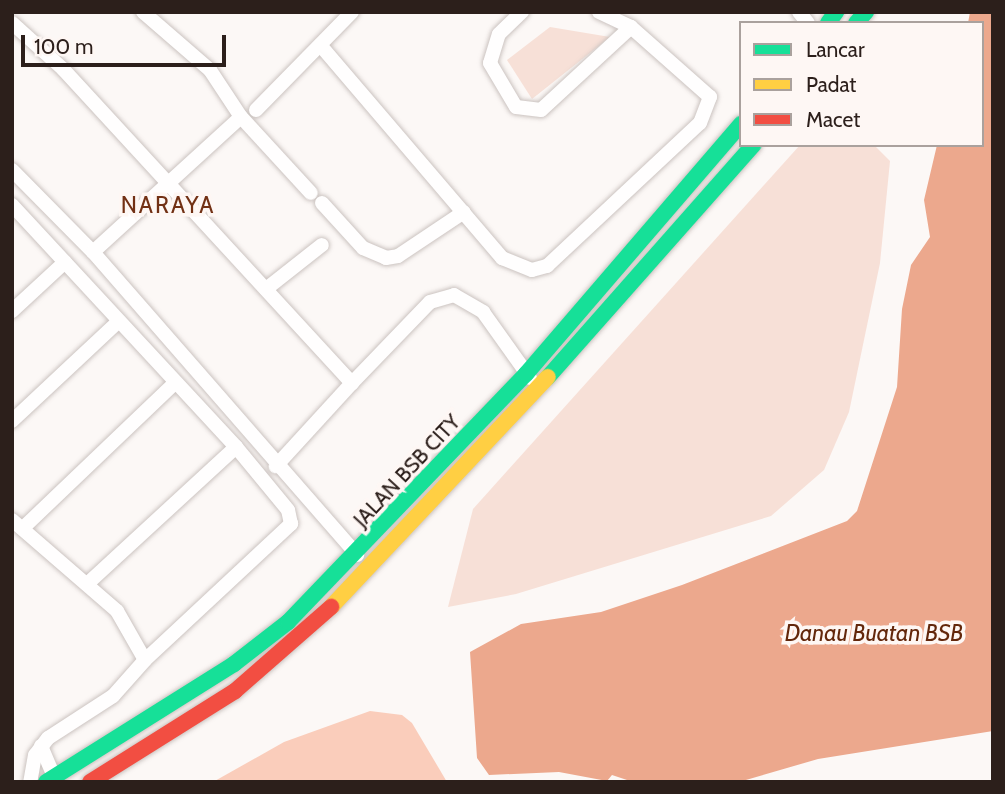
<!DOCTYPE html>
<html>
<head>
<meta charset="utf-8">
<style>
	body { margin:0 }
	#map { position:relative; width:1005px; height:794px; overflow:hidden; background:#fcf8f6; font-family:Cabin,sans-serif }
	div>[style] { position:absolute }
	.green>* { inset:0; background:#f7e0d7 }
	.forest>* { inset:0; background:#facdbb }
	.water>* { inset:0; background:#eca88d }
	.roads { filter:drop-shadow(0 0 2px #cbc3c0) drop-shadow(0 0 2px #cbc3c0) }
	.street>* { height:14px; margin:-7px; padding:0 7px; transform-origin:7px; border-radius:7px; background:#fffefe }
	.fast>* { height:16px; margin:-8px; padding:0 8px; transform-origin:8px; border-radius:8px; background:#16e098 }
	.slow>* { height:16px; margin:-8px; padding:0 8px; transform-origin:8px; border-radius:8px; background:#ffcf43 }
	.jam>* { height:16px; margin:-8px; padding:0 8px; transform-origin:8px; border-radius:8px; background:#f24e42 }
	span { translate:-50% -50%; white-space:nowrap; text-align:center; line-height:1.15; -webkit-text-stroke:7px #fef7f4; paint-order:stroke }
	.street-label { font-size:21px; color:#2c1f1b }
	.neighbourhood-label { font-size:23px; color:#723115; letter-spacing:2px }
	.water-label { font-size:23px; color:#63270b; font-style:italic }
	.frame { position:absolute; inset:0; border:14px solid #2c1f1b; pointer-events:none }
	.legend { position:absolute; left:739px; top:21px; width:245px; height:126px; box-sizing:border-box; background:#fef7f4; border:2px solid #aaa19d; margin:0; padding:9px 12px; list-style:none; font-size:21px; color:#2c1f1b }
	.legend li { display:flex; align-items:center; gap:14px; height:35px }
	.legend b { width:35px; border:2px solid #aaa19d }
	.scale { position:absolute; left:21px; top:35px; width:205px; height:32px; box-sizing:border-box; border:4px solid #2c1f1b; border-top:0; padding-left:9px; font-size:21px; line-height:24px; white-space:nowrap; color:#2c1f1b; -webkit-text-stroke:5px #fef7f4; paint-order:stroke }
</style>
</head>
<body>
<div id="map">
	<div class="green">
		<i style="clip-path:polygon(550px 27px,610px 37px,532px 99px,507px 60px)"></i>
		<i style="clip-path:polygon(800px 145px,874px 145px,890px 161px,880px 263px,849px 412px,824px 470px,771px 516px,516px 594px,448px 607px,473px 509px)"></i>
	</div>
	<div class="forest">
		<i style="clip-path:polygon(370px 711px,402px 715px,412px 723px,447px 782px,213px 782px,284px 742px)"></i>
	</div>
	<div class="water">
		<i style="clip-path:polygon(970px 12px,993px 12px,993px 731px,818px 759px,739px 782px,633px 782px,612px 775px,607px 781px,559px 772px,489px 775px,477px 758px,470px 652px,521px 624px,601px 612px,682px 585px,847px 521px,857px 511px,897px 387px,902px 309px,911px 265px,930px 237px,924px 200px,937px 145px,982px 145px,982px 23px,968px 23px)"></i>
	</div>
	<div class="roads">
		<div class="street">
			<i style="left:143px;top:12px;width:89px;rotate:40.9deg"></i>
			<i style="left:210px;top:70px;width:56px;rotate:56.6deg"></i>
			<i style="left:241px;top:117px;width:103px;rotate:47.4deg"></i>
			<i style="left:599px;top:12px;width:35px;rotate:25deg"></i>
			<i style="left:799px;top:12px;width:14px;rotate:51deg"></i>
			<i style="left:12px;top:23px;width:69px;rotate:42deg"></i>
			<i style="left:63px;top:69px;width:427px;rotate:47.4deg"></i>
			<i style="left:352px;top:383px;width:113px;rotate:132.5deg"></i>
			<i style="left:321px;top:46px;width:279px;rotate:49.5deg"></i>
			<i style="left:502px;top:258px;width:32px;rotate:22deg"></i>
			<i style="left:532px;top:270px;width:16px;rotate:-15deg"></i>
			<i style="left:547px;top:266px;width:209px;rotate:-43.1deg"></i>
			<i style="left:700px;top:123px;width:28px;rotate:-69deg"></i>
			<i style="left:710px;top:97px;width:106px;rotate:-138.5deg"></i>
			<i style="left:631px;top:27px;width:122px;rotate:137.3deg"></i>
			<i style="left:541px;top:110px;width:25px;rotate:-173deg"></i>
			<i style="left:516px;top:107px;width:51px;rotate:-120.6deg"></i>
			<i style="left:490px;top:63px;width:30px;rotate:-73deg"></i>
			<i style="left:499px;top:34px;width:32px;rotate:-44deg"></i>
			<i style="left:256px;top:110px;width:137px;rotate:-45.6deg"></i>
			<i style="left:12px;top:170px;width:115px;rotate:45.4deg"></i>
			<i style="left:93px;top:252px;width:402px;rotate:48.9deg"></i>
			<i style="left:322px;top:203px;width:61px;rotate:47.7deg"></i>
			<i style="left:363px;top:248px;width:25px;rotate:23deg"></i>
			<i style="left:386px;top:258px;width:12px;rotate:-9deg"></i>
			<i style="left:398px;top:256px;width:79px;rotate:-33.7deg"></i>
			<i style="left:12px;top:205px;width:330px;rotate:47.2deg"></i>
			<i style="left:236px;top:447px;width:201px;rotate:137.4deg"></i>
			<i style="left:93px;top:252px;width:200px;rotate:-42.4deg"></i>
			<i style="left:266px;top:289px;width:71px;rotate:-38.2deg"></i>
			<i style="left:12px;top:311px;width:72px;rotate:-42.8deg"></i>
			<i style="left:352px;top:383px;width:112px;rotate:-46.1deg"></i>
			<i style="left:430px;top:302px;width:25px;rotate:-16deg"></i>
			<i style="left:454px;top:295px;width:34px;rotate:30deg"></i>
			<i style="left:483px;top:312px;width:81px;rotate:54.5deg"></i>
			<i style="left:12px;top:421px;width:146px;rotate:-43.1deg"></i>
			<i style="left:12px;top:520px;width:139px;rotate:40.9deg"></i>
			<i style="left:117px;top:611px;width:56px;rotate:60.3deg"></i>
			<i style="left:145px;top:660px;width:48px;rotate:131.6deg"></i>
			<i style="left:113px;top:696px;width:77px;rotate:147.1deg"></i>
			<i style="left:48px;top:738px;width:21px;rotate:127deg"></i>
			<i style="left:35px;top:755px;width:27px;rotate:100deg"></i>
			<i style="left:23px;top:528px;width:211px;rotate:-43.7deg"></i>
			<i style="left:145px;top:660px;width:200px;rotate:-43deg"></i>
			<i style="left:291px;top:524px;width:14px;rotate:-102deg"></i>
			<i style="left:288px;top:510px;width:82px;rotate:-129.5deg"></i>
			<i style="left:41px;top:746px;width:34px;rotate:67deg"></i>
		</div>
		<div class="fast">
			<i style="left:828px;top:23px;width:14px;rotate:-54deg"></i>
			<i style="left:856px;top:23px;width:15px;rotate:-48deg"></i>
			<i style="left:548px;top:377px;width:310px;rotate:-48.5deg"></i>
			<i style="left:46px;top:782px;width:222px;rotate:-32.1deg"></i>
			<i style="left:234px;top:664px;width:68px;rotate:-37.9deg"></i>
			<i style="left:288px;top:622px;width:344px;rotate:-46.2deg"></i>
			<i style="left:526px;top:374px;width:330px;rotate:-49.3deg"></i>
		</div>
		<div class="slow">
			<i style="left:331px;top:607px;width:316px;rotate:-46.7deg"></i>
		</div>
		<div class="jam">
			<i style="left:90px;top:782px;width:171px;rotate:-32.1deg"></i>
			<i style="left:235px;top:691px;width:128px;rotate:-41.2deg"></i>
		</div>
	</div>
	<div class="street-label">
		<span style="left:407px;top:471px;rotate:-47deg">JALAN BSB CITY</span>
	</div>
	<div class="neighbourhood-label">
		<span style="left:168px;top:205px">NARAYA</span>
	</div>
	<div class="water-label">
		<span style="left:874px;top:633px">Danau Buatan BSB</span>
	</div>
	<div class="frame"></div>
	<ul class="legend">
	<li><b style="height:9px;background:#16e098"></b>Lancar</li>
	<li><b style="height:9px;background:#ffcf43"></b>Padat</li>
	<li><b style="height:9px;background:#f24e42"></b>Macet</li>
	</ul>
	<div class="scale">100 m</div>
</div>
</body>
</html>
